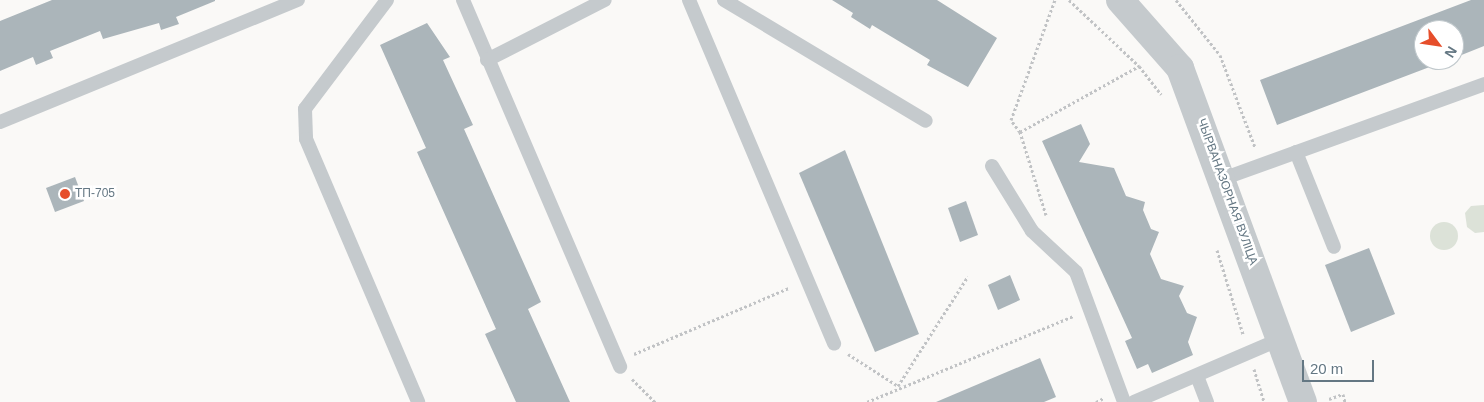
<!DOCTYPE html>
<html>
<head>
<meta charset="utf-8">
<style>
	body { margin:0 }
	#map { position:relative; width:1484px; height:402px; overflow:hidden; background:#faf9f7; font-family:Arial,sans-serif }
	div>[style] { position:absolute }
	.green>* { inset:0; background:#dce2d8 }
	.round { border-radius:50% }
	.building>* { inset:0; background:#abb5ba }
	.path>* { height:3px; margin-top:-1.5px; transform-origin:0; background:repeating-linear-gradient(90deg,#c1c3c5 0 2.5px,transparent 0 5px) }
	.service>* { height:14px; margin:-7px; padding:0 7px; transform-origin:7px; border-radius:7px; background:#c5cacd }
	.minor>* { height:28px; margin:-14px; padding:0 14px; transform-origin:14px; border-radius:14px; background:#c5cacd }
	.dots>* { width:14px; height:14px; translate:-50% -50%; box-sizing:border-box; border:2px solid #fff; border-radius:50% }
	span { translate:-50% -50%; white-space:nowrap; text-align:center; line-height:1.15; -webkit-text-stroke:5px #fff; paint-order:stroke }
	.street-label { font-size:12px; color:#647783 }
	.poi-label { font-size:12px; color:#647783 }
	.left { translate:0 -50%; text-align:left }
	.north { position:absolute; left:1414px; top:20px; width:50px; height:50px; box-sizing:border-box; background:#fff; border:1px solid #c1c9cd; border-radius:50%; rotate:121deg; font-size:14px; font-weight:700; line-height:20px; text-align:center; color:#647783 }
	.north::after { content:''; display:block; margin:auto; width:18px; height:22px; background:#e64e2b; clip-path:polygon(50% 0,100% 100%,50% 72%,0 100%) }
	.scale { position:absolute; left:1302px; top:360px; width:72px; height:22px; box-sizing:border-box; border:2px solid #647783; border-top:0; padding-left:6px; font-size:15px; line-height:18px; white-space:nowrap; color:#647783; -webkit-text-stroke:4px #fff; paint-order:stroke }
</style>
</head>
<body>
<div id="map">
	<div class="green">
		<i style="clip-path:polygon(1484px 205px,1484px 232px,1475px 233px,1467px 227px,1465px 213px,1471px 206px)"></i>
		<i class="round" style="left:1430px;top:222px;width:28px;height:28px"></i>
	</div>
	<div class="building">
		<i style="clip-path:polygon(52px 0,215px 0,215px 1px,176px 17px,179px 24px,161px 30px,159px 23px,103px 39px,100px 31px,50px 51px,53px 58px,36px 65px,33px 57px,0 71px,0 21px)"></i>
		<i style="clip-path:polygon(832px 0,937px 0,997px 38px,968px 87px,927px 65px,930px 60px,872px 25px,870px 29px,851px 17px,853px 13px)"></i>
		<i style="clip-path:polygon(1471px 0,1484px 0,1484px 46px,1454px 58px,1454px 30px,1424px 30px,1424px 60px,1448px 60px,1277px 125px,1260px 80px)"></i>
		<i style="clip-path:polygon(427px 23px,450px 57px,443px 60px,473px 125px,464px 129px,541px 302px,528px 309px,570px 402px,516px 402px,485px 334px,496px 329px,417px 152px,426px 148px,380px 45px)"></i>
		<i style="clip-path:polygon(1081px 124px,1090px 144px,1079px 162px,1114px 168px,1126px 196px,1145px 202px,1143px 210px,1151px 229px,1159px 232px,1150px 254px,1161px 279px,1184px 286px,1179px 296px,1187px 313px,1197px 317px,1188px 342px,1193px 355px,1152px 373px,1148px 364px,1137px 369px,1125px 341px,1132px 338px,1042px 141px)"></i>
		<i style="clip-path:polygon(845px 150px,919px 334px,875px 352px,799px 173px)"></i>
		<i style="clip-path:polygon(75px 177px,84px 201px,55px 212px,46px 188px)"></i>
		<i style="clip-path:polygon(966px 201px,978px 235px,960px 242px,948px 208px)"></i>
		<i style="clip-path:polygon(1369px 248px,1395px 314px,1351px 332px,1325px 265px)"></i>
		<i style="clip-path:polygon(1010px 275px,1020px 300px,998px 310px,988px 285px)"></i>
		<i style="clip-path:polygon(1040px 358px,1056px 397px,1044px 402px,936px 402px)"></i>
	</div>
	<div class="path">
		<i style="left:1069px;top:0;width:96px;rotate:43.3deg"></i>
		<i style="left:1139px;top:66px;width:36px;rotate:52deg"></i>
		<i style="left:1176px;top:0;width:70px;rotate:51.3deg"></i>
		<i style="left:1220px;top:55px;width:98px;rotate:69.2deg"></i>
		<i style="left:1020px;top:132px;width:15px;rotate:-127deg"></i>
		<i style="left:1011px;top:120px;width:128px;rotate:-69.9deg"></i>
		<i style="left:1046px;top:215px;width:87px;rotate:-107.4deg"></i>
		<i style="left:1020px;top:132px;width:136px;rotate:-29deg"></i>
		<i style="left:1217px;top:250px;width:88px;rotate:72.8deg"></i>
		<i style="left:634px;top:354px;width:168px;rotate:-23.1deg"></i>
		<i style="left:848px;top:354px;width:59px;rotate:32.6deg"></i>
		<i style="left:898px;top:386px;width:130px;rotate:-57.5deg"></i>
		<i style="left:1254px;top:369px;width:34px;rotate:73deg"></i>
		<i style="left:632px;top:379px;width:33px;rotate:45deg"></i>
		<i style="left:1329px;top:399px;width:15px;rotate:-20deg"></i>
		<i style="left:1343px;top:394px;width:8px;rotate:76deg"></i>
		<i style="left:867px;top:402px;width:224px;rotate:-22.6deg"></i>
		<i style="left:1096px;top:402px;width:9px;rotate:-27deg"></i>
	</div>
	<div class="service">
		<i style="left:387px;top:0;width:136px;rotate:127deg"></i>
		<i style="left:305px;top:109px;width:30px;rotate:88deg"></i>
		<i style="left:306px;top:139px;width:286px;rotate:66.9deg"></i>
		<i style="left:463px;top:0;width:399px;rotate:66.8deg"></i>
		<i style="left:689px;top:0;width:373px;rotate:67.1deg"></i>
		<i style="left:724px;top:0;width:235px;rotate:30.9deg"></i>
		<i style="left:487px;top:60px;width:132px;rotate:-27deg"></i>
		<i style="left:0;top:122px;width:322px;rotate:-22.3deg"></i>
		<i style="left:1296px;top:152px;width:102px;rotate:68.2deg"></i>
		<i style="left:992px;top:166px;width:76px;rotate:58.4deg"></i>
		<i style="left:1032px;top:231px;width:60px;rotate:43deg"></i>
		<i style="left:1076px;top:272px;width:139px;rotate:69.7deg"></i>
		<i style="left:1225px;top:178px;width:276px;rotate:-19.9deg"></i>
		<i style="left:1197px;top:376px;width:28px;rotate:69deg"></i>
		<i style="left:1134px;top:402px;width:159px;rotate:-23.3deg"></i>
	</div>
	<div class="minor">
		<i style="left:1120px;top:0;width:91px;rotate:48.6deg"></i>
		<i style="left:1180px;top:68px;width:356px;rotate:69.8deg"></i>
	</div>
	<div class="dots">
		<i style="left:65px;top:194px;background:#e64e2b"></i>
	</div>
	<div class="street-label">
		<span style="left:1227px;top:192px;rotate:70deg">ЧЫРВАНАЗОРНАЯ ВУЛІЦА</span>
	</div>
	<div class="poi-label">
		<span class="left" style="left:75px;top:194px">ТП-705</span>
	</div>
	<div class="north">N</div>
	<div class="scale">20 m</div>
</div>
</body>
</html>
